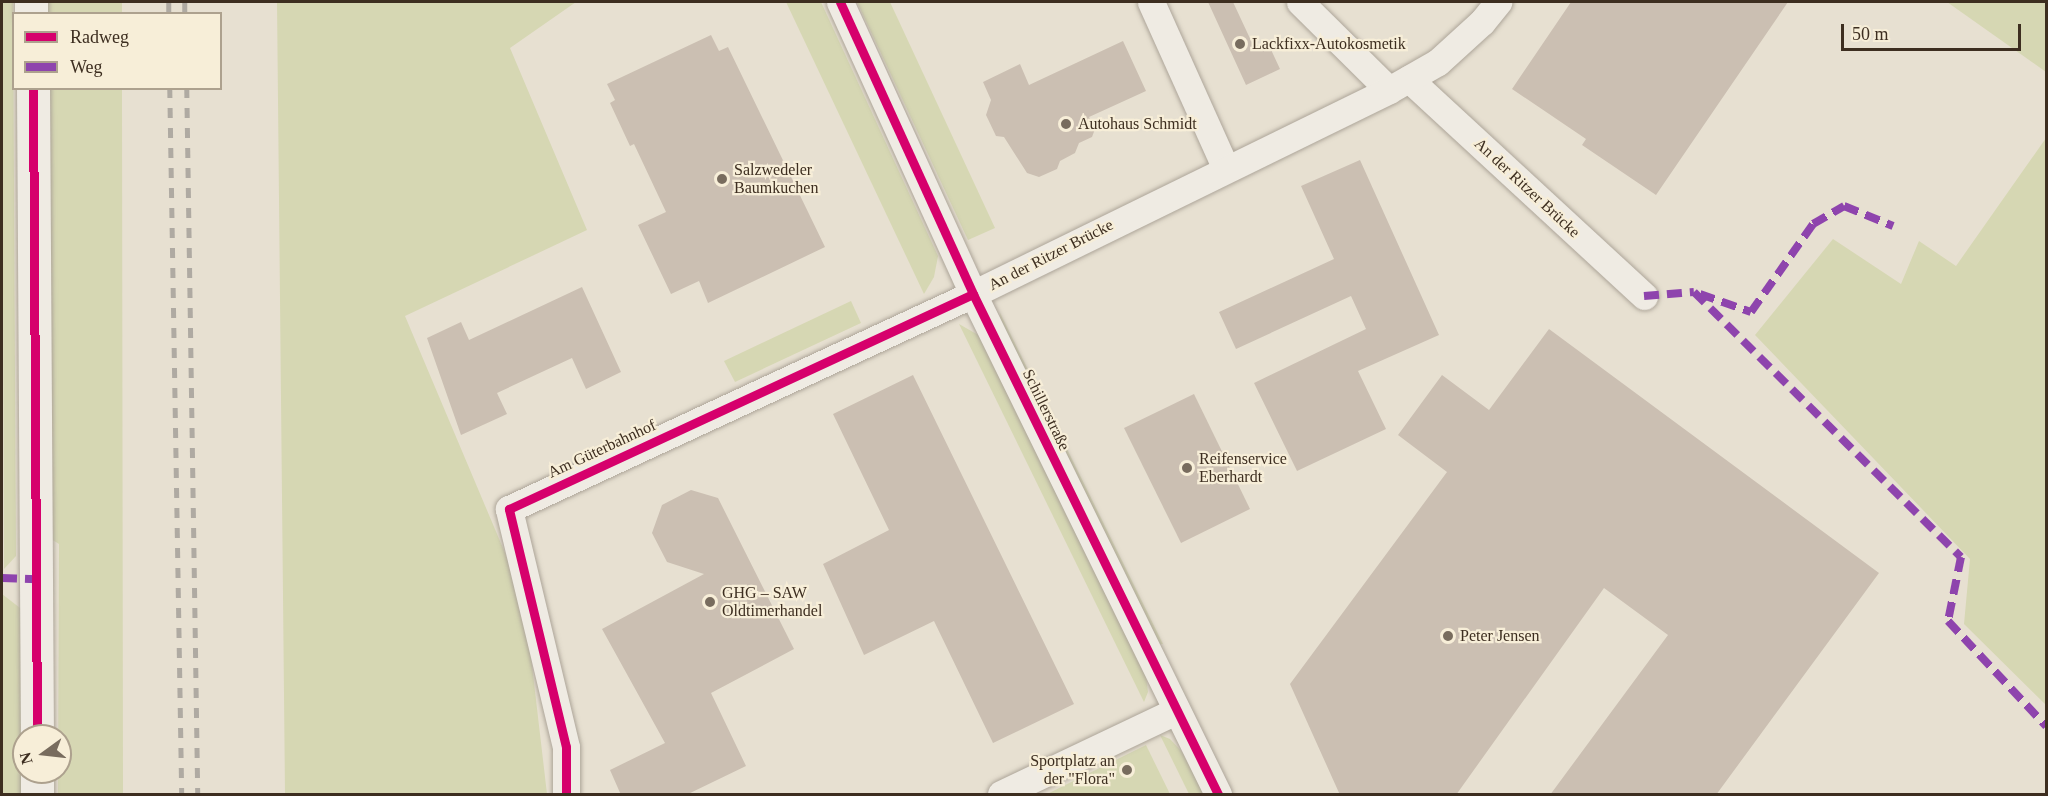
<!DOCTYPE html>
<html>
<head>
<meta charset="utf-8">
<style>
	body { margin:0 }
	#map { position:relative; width:2048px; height:796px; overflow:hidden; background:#e7e0d1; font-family:Georgia,serif }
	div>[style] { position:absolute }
	.green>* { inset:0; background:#d6d7b3 }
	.building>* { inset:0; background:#cbbfb2 }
	.roads { filter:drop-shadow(0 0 2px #ada599) drop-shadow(0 0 2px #ada599) }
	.street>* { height:27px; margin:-13.5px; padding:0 13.5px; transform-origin:13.5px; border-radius:13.5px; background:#efebe3 }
	.secondary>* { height:33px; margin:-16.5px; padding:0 16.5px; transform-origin:16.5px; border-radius:16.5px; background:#efebe3 }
	.rail>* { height:4.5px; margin-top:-2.25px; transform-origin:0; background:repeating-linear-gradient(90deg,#afaaa2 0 10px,transparent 0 20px) }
	.quiet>* { height:8px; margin-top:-4px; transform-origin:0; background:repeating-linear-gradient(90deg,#8e44ad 0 15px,transparent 0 23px) }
	.cycleway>* { height:9px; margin:-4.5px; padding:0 4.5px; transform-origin:4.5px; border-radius:4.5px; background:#d6006c }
	.dots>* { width:16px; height:16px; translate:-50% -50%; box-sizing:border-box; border:3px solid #f7eed8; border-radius:50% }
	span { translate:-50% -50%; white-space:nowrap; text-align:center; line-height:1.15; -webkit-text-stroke:4.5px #f7eed8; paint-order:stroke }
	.poi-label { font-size:16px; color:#3d2e20 }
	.left { translate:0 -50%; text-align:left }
	.right { translate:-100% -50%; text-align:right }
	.street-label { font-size:16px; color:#3d2e20 }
	.frame { position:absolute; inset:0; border:3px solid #3d2e20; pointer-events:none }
	.legend { position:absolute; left:12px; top:12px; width:210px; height:78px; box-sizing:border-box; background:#f7eed8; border:2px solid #ada18e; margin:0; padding:8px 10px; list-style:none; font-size:18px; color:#3d2e20 }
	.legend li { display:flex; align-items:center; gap:12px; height:30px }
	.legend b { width:30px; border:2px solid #ada18e }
	.north { position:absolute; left:12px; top:724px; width:60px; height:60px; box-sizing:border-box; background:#f7eed8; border:2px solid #ada18e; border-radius:50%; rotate:255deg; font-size:16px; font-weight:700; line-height:24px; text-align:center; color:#3d2e20 }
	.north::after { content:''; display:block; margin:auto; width:21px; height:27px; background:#786c5e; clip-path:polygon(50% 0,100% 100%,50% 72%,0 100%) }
	.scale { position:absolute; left:1841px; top:24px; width:180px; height:27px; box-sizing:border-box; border:3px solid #3d2e20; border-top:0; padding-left:8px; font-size:18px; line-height:21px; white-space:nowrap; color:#3d2e20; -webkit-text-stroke:4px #f7eed8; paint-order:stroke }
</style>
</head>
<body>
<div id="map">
	<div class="green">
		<i style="clip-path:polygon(2px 2px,13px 2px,16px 556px,4px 569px)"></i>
		<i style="clip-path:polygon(44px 2px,122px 2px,122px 13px,45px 13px)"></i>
		<i style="clip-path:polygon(277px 2px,576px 2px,510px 48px,587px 230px,405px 316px,508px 560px,529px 640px,547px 794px,285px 794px)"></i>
		<i style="clip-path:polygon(786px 2px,821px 2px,938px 256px,934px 277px,924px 294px)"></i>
		<i style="clip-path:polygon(857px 2px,890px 2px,995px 228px,968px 240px)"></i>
		<i style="clip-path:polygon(1947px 2px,2046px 2px,2046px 72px)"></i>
		<i style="clip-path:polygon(46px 89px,122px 89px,123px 794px,58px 794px,59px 544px,48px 537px)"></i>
		<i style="clip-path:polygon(2046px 138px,2046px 705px,1964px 624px,1970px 559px,1755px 335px,1833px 239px,1901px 284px,1919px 241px,1956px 266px)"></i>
		<i style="clip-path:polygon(851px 301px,861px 323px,735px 382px,724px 361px)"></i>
		<i style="clip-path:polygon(1000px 313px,1163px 644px,1157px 644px,1001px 325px)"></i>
		<i style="clip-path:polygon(959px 324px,980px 336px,1146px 676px,1148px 692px,1144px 702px)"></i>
		<i style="clip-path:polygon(2px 594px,24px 611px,21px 794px,2px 794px)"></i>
		<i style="clip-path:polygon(1160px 735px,1170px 739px,1184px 754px,1204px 794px,1189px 794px)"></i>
		<i style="clip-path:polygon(1146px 745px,1170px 794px,1047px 794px)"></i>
	</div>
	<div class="building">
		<i style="clip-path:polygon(1208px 2px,1233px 2px,1254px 47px,1267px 41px,1280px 69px,1246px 85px)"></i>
		<i style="clip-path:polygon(1571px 2px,1788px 2px,1656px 195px,1582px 145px,1586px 139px,1512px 89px)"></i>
		<i style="clip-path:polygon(711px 35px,719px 51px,728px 47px,825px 247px,708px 303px,699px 281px,671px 294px,638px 225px,666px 212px,634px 144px,630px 146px,610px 103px,615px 100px,607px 84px)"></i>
		<i style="clip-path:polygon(1123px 41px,1146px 91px,1089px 117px,1095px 129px,1092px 137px,1079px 143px,1075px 153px,1060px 161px,1057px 169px,1039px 177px,1027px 173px,1004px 137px,996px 136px,986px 115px,991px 100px,983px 82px,1020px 64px,1029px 85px)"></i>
		<i style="clip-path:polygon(1360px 160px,1439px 335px,1358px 371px,1386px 429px,1297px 471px,1254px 383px,1366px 329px,1351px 296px,1236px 349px,1219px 312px,1334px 259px,1301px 186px)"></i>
		<i style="clip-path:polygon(582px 287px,621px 372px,586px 389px,572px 358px,497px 393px,507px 414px,461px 435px,427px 338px,461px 322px,469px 340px)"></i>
		<i style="clip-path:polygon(1549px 329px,1879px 573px,1716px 795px,1550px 795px,1668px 635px,1604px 588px,1456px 795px,1340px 795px,1290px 684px,1447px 472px,1398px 435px,1442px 375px,1489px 410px)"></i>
		<i style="clip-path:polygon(913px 375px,1074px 704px,993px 743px,934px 621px,864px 655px,823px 564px,889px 530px,833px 414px)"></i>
		<i style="clip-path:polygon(1194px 394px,1250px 509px,1181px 543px,1124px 428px)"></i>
		<i style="clip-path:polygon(691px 490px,718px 498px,794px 649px,711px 693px,746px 766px,686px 795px,621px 795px,610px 770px,665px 743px,602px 629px,704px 574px,667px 562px,652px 533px,662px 505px)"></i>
	</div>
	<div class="roads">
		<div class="street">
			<i style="left:840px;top:2px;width:321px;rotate:65.5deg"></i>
			<i style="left:973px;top:294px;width:557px;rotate:63.9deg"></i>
			<i style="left:1151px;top:2px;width:183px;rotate:65.8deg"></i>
			<i style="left:1300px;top:2px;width:125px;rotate:44.7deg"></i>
			<i style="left:1409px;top:79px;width:320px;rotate:42.7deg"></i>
			<i style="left:566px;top:794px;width:47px;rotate:-90deg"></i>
			<i style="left:566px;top:747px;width:245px;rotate:-103.5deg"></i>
			<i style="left:509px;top:509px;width:511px;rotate:-24.86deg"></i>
			<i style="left:973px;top:294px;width:463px;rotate:-26.1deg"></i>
			<i style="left:1389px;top:90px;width:56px;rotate:-29.7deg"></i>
			<i style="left:1438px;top:62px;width:59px;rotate:-42.3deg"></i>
			<i style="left:1482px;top:22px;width:26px;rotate:-51deg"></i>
			<i style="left:1001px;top:794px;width:194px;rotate:-25.4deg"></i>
		</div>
		<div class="secondary">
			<i style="left:31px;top:2px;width:12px;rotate:90deg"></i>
			<i style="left:33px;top:88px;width:648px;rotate:89.65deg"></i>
			<i style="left:37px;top:772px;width:22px;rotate:90deg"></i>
		</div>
	</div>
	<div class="rail">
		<i style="left:169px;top:2px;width:12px;rotate:90deg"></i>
		<i style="left:185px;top:2px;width:12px;rotate:90deg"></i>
		<i style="left:170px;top:88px;width:706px;rotate:89.03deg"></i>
		<i style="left:187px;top:88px;width:706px;rotate:89.11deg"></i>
	</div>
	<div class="quiet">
		<i style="left:1700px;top:294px;width:54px;rotate:19.4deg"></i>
		<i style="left:1751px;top:312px;width:108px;rotate:-54.8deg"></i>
		<i style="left:1813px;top:224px;width:36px;rotate:-30deg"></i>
		<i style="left:1844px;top:206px;width:53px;rotate:22.2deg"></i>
		<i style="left:1644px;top:296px;width:50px;rotate:-4.6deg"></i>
		<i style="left:1694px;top:292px;width:376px;rotate:44.8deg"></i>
		<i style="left:1961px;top:557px;width:65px;rotate:101.5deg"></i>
		<i style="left:1948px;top:621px;width:144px;rotate:47deg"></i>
		<i style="left:2px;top:578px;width:35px;rotate:2deg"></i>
	</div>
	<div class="cycleway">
		<i style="left:840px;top:2px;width:321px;rotate:65.5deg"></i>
		<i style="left:973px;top:294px;width:557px;rotate:63.9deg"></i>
		<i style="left:33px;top:88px;width:648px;rotate:89.65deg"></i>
		<i style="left:566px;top:794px;width:47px;rotate:-90deg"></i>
		<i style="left:566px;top:747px;width:245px;rotate:-103.5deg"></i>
		<i style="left:509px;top:509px;width:511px;rotate:-24.86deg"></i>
	</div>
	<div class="dots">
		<i style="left:1240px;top:44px;background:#786c5e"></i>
		<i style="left:1066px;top:124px;background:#786c5e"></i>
		<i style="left:722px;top:179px;background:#786c5e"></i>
		<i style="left:1187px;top:468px;background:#786c5e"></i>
		<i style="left:710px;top:602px;background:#786c5e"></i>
		<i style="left:1448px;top:636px;background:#786c5e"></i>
		<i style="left:1127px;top:770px;background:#786c5e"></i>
	</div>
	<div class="poi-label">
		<span class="left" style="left:1252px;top:44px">Lackfixx-Autokosmetik</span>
		<span class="left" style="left:1078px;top:124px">Autohaus Schmidt</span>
		<span class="left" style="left:734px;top:179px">Salzwedeler<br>Baumkuchen</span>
		<span class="left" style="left:1199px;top:468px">Reifenservice<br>Eberhardt</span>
		<span class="left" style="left:722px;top:602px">GHG – SAW<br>Oldtimerhandel</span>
		<span class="left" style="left:1460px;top:636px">Peter Jensen</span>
		<span class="right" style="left:1115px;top:770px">Sportplatz an<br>der "Flora"</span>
	</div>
	<div class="street-label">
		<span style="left:1527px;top:188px;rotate:43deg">An der Ritzer Brücke</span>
		<span style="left:1051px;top:255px;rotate:-27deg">An der Ritzer Brücke</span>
		<span style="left:1046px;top:410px;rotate:64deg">Schillerstraße</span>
		<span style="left:602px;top:449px;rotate:-25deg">Am Güterbahnhof</span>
	</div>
	<div class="frame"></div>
	<ul class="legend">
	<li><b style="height:8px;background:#d6006c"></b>Radweg</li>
	<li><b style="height:8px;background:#8e44ad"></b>Weg</li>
	</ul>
	<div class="north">N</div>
	<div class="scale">50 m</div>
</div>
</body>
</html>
